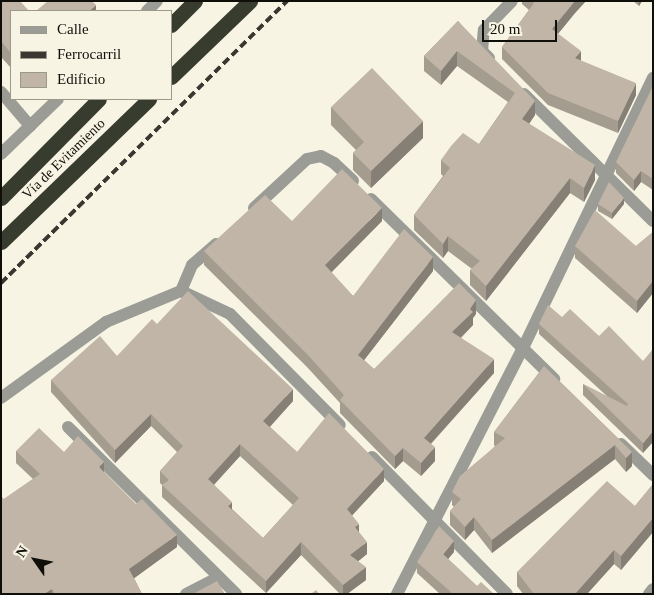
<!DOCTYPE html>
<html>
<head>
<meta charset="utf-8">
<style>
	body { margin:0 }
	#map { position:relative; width:654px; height:595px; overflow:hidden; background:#f8f4e4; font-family:"Times New Roman",serif }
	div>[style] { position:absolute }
	.minor>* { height:12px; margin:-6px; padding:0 6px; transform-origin:6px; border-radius:6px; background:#9a9c95 }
	.highway>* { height:15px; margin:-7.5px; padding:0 7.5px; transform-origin:7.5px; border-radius:7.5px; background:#383c2e }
	.rail>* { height:4px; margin-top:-2px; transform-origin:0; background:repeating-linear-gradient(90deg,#39372f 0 8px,transparent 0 12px) }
	.wall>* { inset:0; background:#a59c90 }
	.shaded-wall>* { inset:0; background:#867f75 }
	.building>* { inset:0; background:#c0b5a7 }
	span { translate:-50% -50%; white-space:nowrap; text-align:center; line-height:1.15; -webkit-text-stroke:4.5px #f8f4e4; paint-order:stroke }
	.street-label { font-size:14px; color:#0f0e08 }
	.frame { position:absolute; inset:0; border:2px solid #0f0e08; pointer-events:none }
	.legend { position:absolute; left:10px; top:10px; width:162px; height:90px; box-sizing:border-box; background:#f8f4e4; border:1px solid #9b988c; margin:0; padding:6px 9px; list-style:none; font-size:15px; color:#0f0e08 }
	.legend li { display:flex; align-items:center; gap:10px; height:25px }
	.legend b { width:25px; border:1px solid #9b988c }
	.north { position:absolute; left:10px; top:535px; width:50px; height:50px; -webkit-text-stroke:4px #f8f4e4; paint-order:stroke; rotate:303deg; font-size:14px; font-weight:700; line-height:20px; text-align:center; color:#0f0e08 }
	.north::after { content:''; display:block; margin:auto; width:18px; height:22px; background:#0f0e08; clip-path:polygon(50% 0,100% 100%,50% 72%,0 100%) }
	.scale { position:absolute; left:482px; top:20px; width:75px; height:22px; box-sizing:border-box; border:2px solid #0f0e08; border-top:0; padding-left:6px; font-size:15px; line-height:18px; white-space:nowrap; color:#0f0e08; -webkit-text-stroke:4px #f8f4e4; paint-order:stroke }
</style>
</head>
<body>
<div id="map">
	<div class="minor">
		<i style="left:147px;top:11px;width:14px;rotate:-45deg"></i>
		<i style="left:489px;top:58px;width:10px;rotate:-135deg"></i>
		<i style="left:482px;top:51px;width:21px;rotate:-85deg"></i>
		<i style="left:484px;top:30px;width:40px;rotate:-46deg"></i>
		<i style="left:1px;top:92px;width:45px;rotate:49.5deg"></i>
		<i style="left:524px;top:94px;width:181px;rotate:44.6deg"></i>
		<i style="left:1px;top:154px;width:79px;rotate:-44deg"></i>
		<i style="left:371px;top:199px;width:257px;rotate:44.5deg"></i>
		<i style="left:254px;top:208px;width:72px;rotate:-42.8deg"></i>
		<i style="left:307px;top:159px;width:14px;rotate:-12deg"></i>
		<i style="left:321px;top:156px;width:15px;rotate:28deg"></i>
		<i style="left:334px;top:163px;width:26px;rotate:43deg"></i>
		<i style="left:181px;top:291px;width:54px;rotate:25.1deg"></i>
		<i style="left:230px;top:314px;width:156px;rotate:45.3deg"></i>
		<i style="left:1px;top:398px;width:130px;rotate:-35.9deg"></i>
		<i style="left:106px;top:322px;width:81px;rotate:-22.5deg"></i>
		<i style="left:181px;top:291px;width:28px;rotate:-67deg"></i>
		<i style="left:192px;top:265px;width:32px;rotate:-41deg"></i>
		<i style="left:68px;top:427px;width:237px;rotate:44.8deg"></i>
		<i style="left:621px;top:444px;width:45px;rotate:44.1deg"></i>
		<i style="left:372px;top:457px;width:192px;rotate:45.4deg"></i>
		<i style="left:186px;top:594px;width:37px;rotate:-27deg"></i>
		<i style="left:397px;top:594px;width:276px;rotate:-62.9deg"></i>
		<i style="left:523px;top:348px;width:300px;rotate:-64.3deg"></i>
		<i style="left:649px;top:594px;width:6px;rotate:-51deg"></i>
	</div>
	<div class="highway">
		<i style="left:171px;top:25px;width:34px;rotate:-45deg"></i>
		<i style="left:171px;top:77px;width:110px;rotate:-43.9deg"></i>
		<i style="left:1px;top:198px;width:139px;rotate:-45.3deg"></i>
		<i style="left:1px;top:242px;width:206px;rotate:-44deg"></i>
	</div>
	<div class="rail">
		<i style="left:1px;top:283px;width:402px;rotate:-44.6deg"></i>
	</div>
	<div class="wall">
		<i style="clip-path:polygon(1px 1px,11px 11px,11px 68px,1px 57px)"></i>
		<i style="clip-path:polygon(522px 1px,586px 1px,575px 13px,558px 34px,581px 61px,636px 95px,618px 133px,548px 105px,502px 59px,502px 47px,529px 10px,522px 4px)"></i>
		<i style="clip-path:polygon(633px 1px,642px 1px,639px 6px)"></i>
		<i style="clip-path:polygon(458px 21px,535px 115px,529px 124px,595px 180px,584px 202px,570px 193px,486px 301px,470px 285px,470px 270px,472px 269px,448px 251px,443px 258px,414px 230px,414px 215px,443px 176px,441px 174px,441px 160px,479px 144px,508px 102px,457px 66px,441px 85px,424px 71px,424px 56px)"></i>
		<i style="clip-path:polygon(653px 86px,653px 190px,641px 182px,634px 191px,616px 173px,616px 162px)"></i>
		<i style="clip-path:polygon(331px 107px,423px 138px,371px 188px,353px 170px,353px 153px,356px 150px,331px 125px)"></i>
		<i style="clip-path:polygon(598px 204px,624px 204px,612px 219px,598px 211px)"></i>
		<i style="clip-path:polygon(292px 221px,382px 221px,331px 272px,353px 296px,433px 271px,364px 360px,374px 369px,476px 314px,473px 318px,473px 325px,461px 338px,494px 373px,431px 444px,435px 461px,421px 476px,403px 461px,395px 469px,340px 413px,340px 403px,307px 367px,204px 265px,204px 251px)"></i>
		<i style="clip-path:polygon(653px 232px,653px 293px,637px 313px,575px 258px,575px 246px,636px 246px)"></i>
		<i style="clip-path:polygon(562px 317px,599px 336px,643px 361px,643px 453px,583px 395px,583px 384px,608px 397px,539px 334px,539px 324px)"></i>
		<i style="clip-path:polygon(evenodd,157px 324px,293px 401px,270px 427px,297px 452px,384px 481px,352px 515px,367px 554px,358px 561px,366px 580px,347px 594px,340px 594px,301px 555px,266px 593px,162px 497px,162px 485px,160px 483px,160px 471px,177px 452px,151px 426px,115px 463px,51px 392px,51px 380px,117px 356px,157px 324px,240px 456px,293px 505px,263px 538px,232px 509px,214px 485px,240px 456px)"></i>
		<i style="clip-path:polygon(544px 366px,632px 452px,632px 466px,626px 472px,615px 459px,492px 553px,474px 530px,465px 540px,450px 525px,450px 511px,454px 507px,452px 505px,452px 492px,495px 446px,494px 445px,494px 432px)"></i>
		<i style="clip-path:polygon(16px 451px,64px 452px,104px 472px,177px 547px,134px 578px,142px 594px,1px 594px,4px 499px,33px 479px,16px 463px)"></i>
		<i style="clip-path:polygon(653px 484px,653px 532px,621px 570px,614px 564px,587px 594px,523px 594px,517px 586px,517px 572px,635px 506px)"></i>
		<i style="clip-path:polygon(454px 552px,448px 559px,477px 586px,494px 594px,440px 594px,417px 573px,417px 562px)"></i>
	</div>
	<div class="shaded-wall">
		<i style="clip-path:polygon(575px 1px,586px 1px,575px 13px,552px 41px,552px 29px)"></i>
		<i style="clip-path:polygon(639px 1px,642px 1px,639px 6px)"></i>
		<i style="clip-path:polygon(96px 5px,96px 11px,89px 11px)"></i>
		<i style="clip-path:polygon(457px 51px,457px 66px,441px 85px,441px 71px)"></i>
		<i style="clip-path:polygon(581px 51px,581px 63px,575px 58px)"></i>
		<i style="clip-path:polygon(636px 83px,636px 95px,618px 133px,618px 121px)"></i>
		<i style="clip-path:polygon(535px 101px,535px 115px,522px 134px,522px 119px)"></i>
		<i style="clip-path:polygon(423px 121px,423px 138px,371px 188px,371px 171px)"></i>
		<i style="clip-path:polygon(595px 165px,595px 180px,584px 202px,584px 188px)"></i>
		<i style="clip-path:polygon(641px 171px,641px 182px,634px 191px,634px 180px)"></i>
		<i style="clip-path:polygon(570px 178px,570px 193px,486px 301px,486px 286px)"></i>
		<i style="clip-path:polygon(624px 198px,624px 204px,612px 219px,612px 213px)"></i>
		<i style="clip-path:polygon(382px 208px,382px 221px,325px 279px,325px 265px)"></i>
		<i style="clip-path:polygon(448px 236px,448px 251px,443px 258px,443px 244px)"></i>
		<i style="clip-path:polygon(433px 257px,433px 271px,358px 368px,358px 355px)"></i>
		<i style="clip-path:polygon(653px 275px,653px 293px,637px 313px,637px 301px)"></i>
		<i style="clip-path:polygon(476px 300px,476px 314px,473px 318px,473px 325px,452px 346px,452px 332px)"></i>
		<i style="clip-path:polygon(494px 359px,494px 373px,424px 451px,424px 438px)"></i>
		<i style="clip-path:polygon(293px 389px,293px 401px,263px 434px,263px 421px)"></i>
		<i style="clip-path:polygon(151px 414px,151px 426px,115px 463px,115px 450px)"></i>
		<i style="clip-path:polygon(653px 431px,653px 442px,643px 453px,643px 443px)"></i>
		<i style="clip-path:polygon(240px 444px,240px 456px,208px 491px,208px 479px)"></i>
		<i style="clip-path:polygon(615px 445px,615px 459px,492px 553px,492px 540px)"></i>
		<i style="clip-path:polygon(435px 447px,435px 461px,421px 476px,421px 463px)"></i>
		<i style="clip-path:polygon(403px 448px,403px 461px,395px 469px,395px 456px)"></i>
		<i style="clip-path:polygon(632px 452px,632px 466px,626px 472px,626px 458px)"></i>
		<i style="clip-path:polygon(104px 462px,104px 474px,99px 467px)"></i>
		<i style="clip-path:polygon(384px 469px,384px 481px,347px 521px,347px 509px)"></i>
		<i style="clip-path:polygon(232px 502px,232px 515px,228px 506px)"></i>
		<i style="clip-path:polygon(474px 517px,474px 530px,465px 540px,465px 527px)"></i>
		<i style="clip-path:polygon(653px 518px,653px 532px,621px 570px,621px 556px)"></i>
		<i style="clip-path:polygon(359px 524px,359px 536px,355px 527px)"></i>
		<i style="clip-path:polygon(177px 535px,177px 547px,129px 582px,129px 569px)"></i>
		<i style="clip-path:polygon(454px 541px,454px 552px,443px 565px,443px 554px)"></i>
		<i style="clip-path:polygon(301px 542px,301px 555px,266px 593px,266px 581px)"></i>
		<i style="clip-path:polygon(367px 542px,367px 554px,350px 568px,350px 555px)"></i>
		<i style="clip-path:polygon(614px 550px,614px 564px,587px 594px,575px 594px)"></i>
		<i style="clip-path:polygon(366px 567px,366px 580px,347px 594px,343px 594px,343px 585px)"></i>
		<i style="clip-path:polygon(52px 589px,52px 594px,44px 594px)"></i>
	</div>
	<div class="building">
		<i style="clip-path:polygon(1px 1px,20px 1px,29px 11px,11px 11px,11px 53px,1px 41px)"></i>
		<i style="clip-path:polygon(48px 1px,92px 1px,96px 5px,89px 11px,36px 11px)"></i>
		<i style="clip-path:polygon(532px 1px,575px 1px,552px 29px,581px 51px,575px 58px,636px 83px,618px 121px,548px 93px,502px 47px,534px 3px)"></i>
		<i style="clip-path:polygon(458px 21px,535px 101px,522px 119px,595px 165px,584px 188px,570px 178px,486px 286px,470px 270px,480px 261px,448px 236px,443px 244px,414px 215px,450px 168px,441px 160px,451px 146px,463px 133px,479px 144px,515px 93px,457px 51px,441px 71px,424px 56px)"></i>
		<i style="clip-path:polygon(372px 68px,423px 121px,371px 171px,353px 153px,364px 142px,331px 107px)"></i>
		<i style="clip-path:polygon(653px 86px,653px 179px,641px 171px,634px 180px,616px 162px)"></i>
		<i style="clip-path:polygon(342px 169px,382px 208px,325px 265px,353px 296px,404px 229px,433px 257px,358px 355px,374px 369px,459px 283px,476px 300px,470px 309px,473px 312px,452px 332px,494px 359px,424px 438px,435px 447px,421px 463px,403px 448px,395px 456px,340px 400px,344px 395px,307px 354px,204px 251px,265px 195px,292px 221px)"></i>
		<i style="clip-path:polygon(609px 182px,624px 198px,612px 213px,598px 204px)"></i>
		<i style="clip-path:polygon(595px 210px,636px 246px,653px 232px,653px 275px,652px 276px,653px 277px,653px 281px,637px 301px,575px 246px)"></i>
		<i style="clip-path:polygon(evenodd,188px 291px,293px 389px,263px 421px,297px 452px,329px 413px,384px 469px,347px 509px,359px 524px,355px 527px,367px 542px,350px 555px,366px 567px,343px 585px,301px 542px,266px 581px,162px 485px,169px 480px,160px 471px,183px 446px,151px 414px,115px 450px,51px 380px,100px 336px,117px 356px,152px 319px,157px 324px,188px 291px,240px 444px,299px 498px,263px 538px,228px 506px,232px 502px,208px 479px,240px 444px)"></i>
		<i style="clip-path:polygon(548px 305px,562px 317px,570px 309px,599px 336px,609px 326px,643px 361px,653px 349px,653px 431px,643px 443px,583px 384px,627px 406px,628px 404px,539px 324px)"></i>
		<i style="clip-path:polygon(544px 366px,632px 452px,626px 458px,615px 445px,492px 540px,474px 517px,465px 527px,450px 511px,461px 499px,452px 492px,460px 476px,505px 438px,494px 432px)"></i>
		<i style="clip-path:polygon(39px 428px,64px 452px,78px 436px,104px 462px,99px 467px,136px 504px,142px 499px,177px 535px,129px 569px,142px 594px,55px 594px,52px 589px,44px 594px,1px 594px,1px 496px,4px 499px,40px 474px,16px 451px)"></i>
		<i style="clip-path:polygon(607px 481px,635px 506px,653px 484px,653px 518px,621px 556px,614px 550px,575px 594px,534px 594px,517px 572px)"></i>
		<i style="clip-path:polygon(439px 526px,454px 541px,443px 554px,477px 586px,481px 582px,494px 594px,453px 594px,417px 562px)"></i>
		<i style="clip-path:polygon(217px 581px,225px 594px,193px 594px)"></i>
		<i style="clip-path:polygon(316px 590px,319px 594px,311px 594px)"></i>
	</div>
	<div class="street-label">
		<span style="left:64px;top:159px;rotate:-44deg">Vía de Evitamiento</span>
	</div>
	<div class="frame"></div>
	<ul class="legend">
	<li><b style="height:6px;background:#9a9c95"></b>Calle</li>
	<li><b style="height:6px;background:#39372f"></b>Ferrocarril</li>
	<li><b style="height:14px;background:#c0b5a7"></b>Edificio</li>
	</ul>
	<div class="north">N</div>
	<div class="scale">20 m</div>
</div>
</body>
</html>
